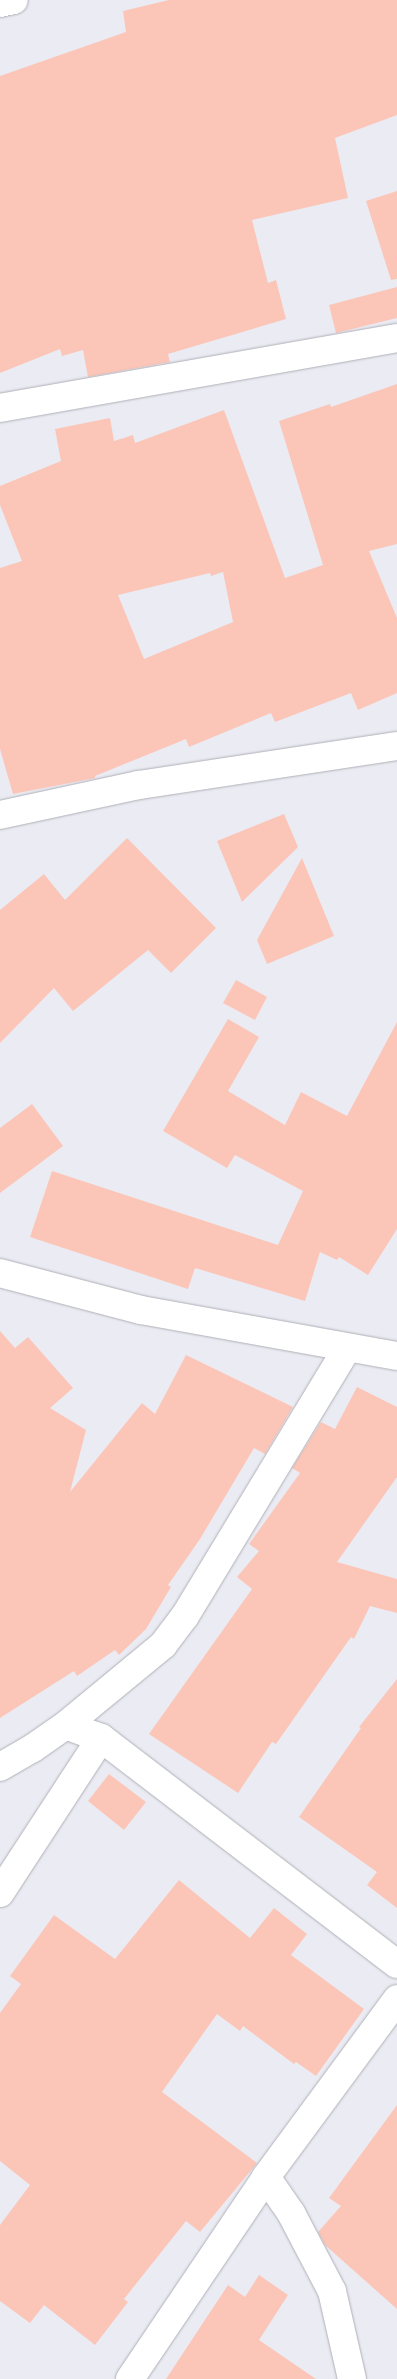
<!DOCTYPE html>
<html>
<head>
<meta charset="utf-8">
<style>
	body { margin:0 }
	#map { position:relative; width:397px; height:2379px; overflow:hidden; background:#ebebf3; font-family:"Noto Serif",serif }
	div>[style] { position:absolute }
	.building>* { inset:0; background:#fbc6b8 }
	.roads { filter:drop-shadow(0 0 1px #afafb7) drop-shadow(0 0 1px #afafb7) }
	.minor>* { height:28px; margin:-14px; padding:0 14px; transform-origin:14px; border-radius:14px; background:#fff }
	span { translate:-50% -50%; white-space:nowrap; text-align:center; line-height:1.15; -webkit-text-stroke:4.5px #ebebf3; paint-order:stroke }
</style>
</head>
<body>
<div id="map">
	<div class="building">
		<i style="clip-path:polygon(169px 0,397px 0,397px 115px,335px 138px,348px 198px,252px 220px,268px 283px,276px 280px,286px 319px,168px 354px,170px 362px,88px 377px,83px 350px,62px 356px,60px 349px,0 373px,0 76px,126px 32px,123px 11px)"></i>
		<i style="clip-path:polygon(397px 191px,397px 279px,391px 280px,366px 201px)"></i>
		<i style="clip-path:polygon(397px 287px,397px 318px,336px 333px,329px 305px)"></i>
		<i style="clip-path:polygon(evenodd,397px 384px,397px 544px,369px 551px,397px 618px,397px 693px,358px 710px,351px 693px,275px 722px,271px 713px,189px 747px,186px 739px,95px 776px,95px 778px,13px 794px,0 749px,0 568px,22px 561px,0 505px,0 486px,61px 461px,55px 429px,110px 418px,114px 441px,133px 435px,135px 443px,224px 410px,285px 578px,323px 565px,279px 421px,330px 404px,331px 407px,397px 384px,223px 572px,233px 622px,144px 659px,118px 595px,210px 573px,211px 576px,223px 572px)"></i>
		<i style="clip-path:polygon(284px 814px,298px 847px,242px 902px,217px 841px)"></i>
		<i style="clip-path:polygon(127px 838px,216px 928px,171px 973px,148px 950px,73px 1011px,54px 988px,0 1043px,0 910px,44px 874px,65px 900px)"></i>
		<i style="clip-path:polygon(302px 858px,334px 936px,267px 964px,257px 940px)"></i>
		<i style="clip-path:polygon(236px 980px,267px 997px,255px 1020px,223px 1003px)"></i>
		<i style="clip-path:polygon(228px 1019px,259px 1037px,228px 1091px,285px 1125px,301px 1092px,347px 1116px,397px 1022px,397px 1229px,368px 1275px,339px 1257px,337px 1260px,320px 1252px,305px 1301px,195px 1268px,188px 1289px,30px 1237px,52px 1171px,278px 1245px,303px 1191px,235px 1155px,227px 1168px,163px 1131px)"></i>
		<i style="clip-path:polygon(32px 1104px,63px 1146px,0 1193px,0 1128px)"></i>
		<i style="clip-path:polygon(0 1331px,15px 1348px,28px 1337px,73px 1388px,50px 1408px,86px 1430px,70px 1492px,142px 1403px,155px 1414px,186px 1355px,293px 1407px,265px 1454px,254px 1448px,200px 1539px,168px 1585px,171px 1587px,146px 1629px,119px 1655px,115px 1650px,77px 1676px,74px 1671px,0 1718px)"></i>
		<i style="clip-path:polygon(357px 1387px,397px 1407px,397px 1477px,337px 1562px,397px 1579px,397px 1613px,370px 1606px,354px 1639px,351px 1637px,276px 1744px,272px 1742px,238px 1793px,149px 1734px,252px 1589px,237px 1577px,259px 1551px,249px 1544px,300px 1473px,292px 1468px,321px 1422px,335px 1429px)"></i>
		<i style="clip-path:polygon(397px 1679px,397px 1908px,367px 1885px,377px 1872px,299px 1817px,361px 1728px,359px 1727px)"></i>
		<i style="clip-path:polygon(109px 1774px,146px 1802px,124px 1830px,88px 1801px)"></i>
		<i style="clip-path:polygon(179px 1880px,250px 1938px,274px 1908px,307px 1934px,291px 1955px,364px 2009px,316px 2076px,296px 2062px,294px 2064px,243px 2026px,240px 2031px,217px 2014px,162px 2092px,257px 2163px,200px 2232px,186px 2221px,124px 2299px,128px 2302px,95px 2345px,44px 2305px,30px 2323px,0 2301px,0 2225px,30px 2185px,0 2161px,0 2013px,21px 1984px,10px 1976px,54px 1915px,115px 1959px)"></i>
		<i style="clip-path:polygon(397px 2105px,397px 2309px,325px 2245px,318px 2232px,341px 2206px,329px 2198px)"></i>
		<i style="clip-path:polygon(259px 2275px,288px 2295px,259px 2340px,316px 2379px,166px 2379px,228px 2285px,245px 2297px)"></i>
	</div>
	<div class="roads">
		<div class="minor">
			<i style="left:0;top:3px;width:14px;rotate:-12deg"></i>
			<i style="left:0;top:408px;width:403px;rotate:-10deg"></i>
			<i style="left:0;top:815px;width:142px;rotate:-12.2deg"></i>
			<i style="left:139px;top:785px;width:261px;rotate:-8.6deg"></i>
			<i style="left:0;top:1273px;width:146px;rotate:14.7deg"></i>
			<i style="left:141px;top:1310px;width:260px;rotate:10.2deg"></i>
			<i style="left:101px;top:1738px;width:372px;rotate:37.4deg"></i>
			<i style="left:0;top:1767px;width:38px;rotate:-30deg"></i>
			<i style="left:33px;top:1748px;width:40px;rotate:-34.9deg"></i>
			<i style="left:0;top:1893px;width:185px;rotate:-56.9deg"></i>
			<i style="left:101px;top:1738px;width:37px;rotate:-160deg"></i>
			<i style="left:66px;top:1725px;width:126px;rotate:-39.5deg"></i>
			<i style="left:163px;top:1645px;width:36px;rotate:-53deg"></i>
			<i style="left:185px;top:1616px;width:313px;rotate:-58.8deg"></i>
			<i style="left:266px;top:2177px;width:44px;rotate:55.2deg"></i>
			<i style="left:291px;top:2213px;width:88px;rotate:62.3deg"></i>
			<i style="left:332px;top:2291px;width:90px;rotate:77.2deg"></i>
			<i style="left:130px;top:2379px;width:244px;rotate:-56deg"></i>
			<i style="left:266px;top:2177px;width:221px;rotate:-53.6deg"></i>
		</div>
	</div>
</div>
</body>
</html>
